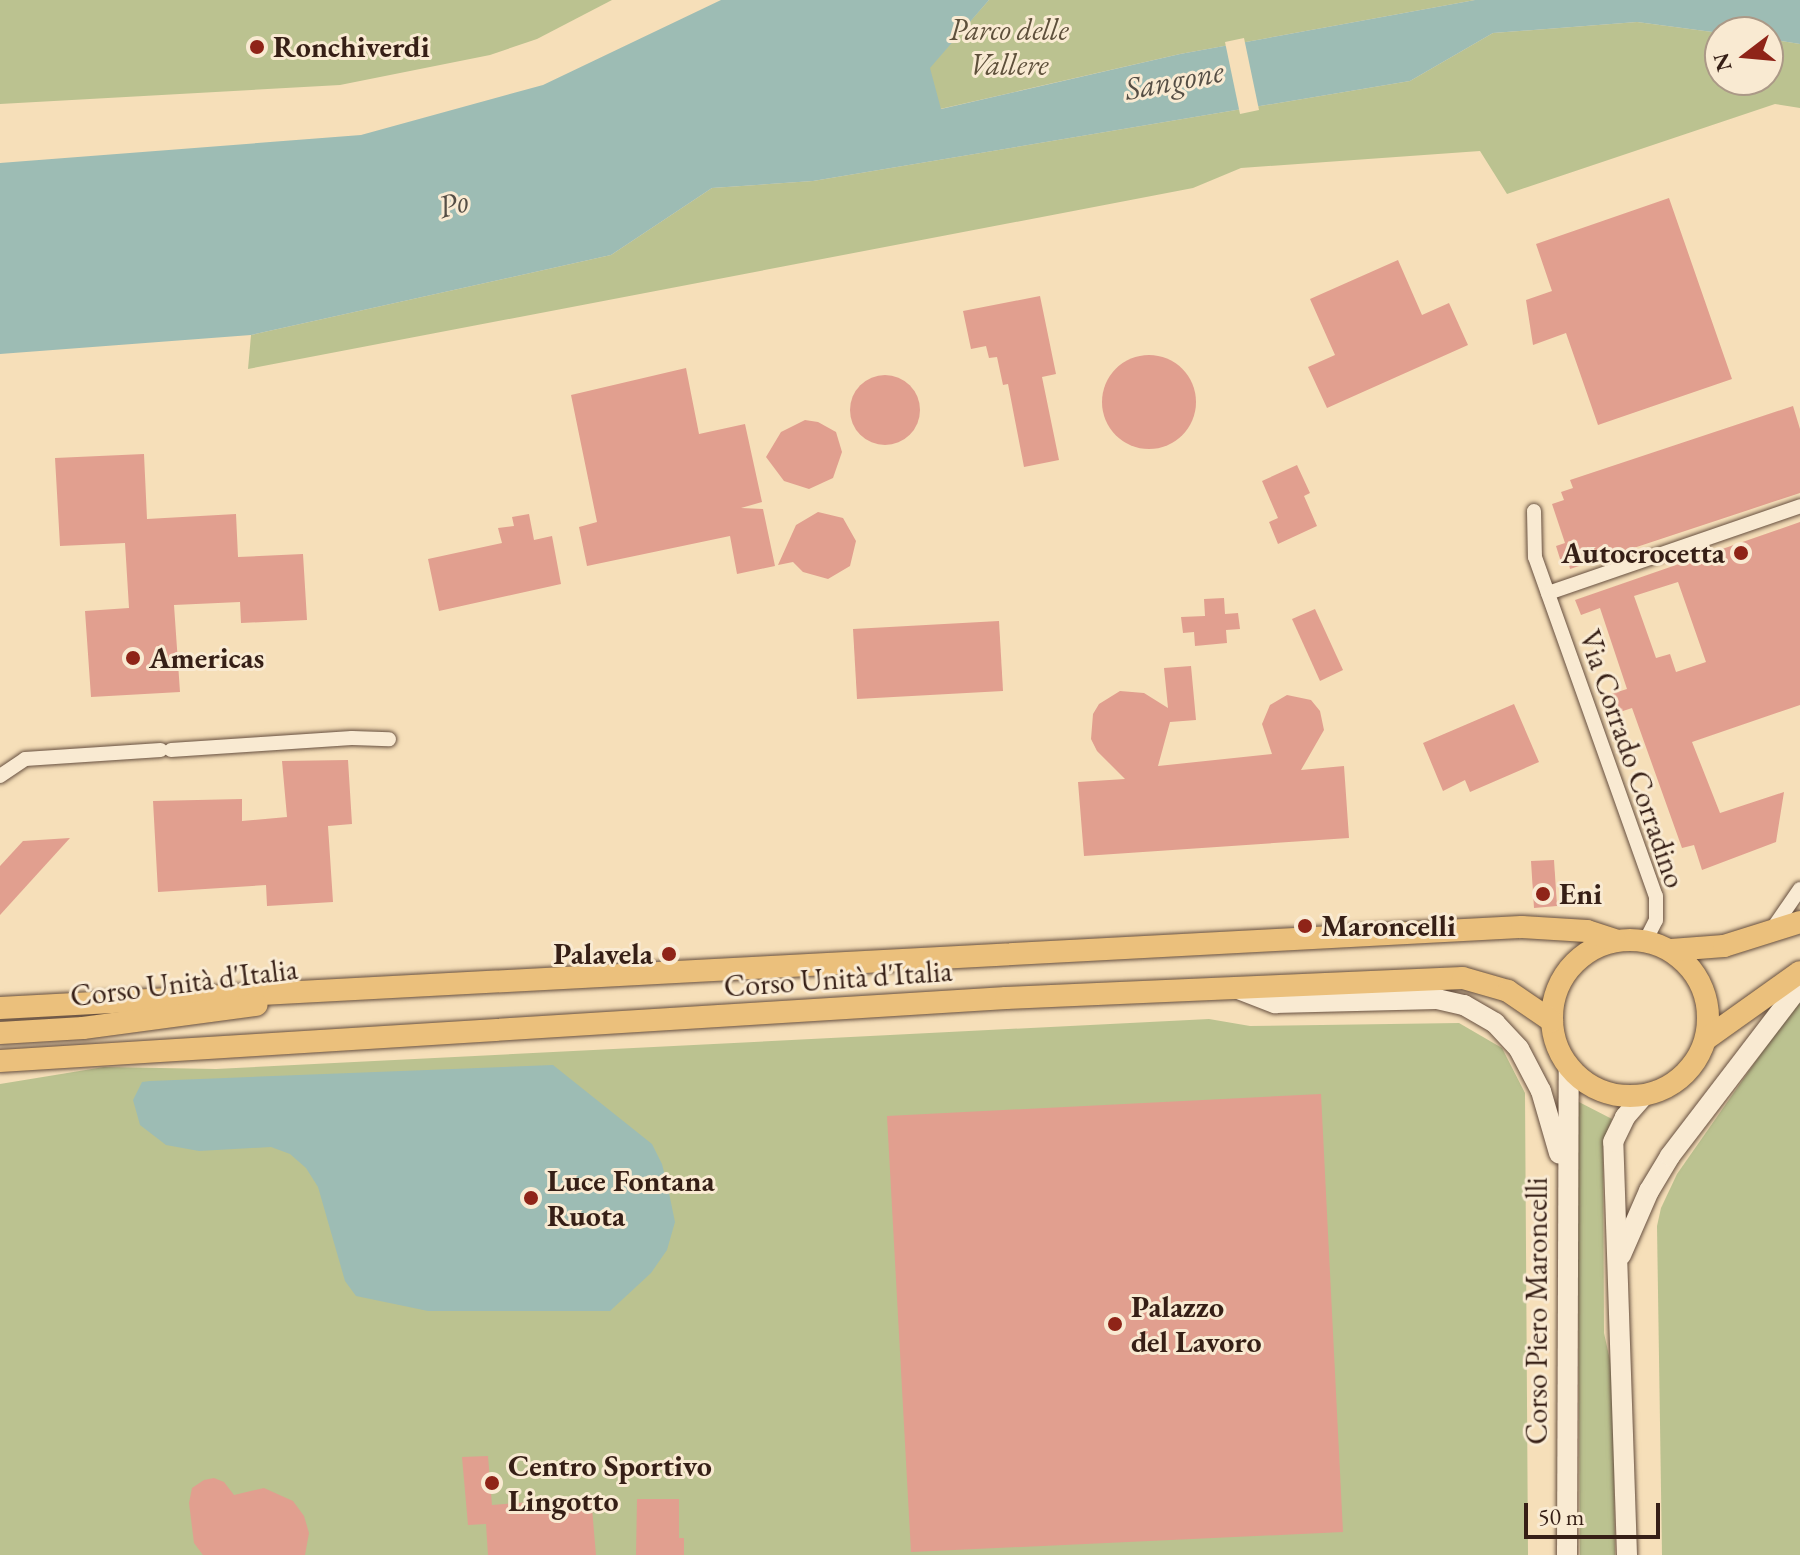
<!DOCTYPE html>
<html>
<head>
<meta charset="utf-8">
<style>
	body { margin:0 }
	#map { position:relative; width:1800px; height:1555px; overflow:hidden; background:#f6dfb9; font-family:"EB Garamond",serif }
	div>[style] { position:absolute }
	.green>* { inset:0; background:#bbc290 }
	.water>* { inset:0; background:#9dbcb4 }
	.pier>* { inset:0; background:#f6dfb9 }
	.building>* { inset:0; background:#e19f8f }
	.round { border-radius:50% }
	.roads { filter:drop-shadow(0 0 2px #664f3f) drop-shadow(0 0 2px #664f3f) }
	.minor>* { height:14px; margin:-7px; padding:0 7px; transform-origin:7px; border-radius:7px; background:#f9ead2 }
	.secondary>* { height:20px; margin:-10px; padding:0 10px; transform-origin:10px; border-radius:10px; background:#f9ead2 }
	.primary>* { height:22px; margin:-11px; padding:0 11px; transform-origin:11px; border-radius:11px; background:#ebc07c }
	.primary>.ring { margin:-11px; padding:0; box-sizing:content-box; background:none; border:22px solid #ebc07c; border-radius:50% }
	.dots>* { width:22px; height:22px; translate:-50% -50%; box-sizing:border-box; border:4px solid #f9ead2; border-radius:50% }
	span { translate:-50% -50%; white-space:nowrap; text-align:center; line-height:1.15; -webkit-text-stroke:6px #f9ead2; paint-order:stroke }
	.park-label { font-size:30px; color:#5e503b; font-style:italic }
	.poi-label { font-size:30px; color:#361f16; font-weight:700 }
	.left { translate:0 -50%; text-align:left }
	.right { translate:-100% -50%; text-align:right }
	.street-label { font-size:30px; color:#361f16 }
	.water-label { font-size:32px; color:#554e45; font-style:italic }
	.north { position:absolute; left:1704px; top:16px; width:80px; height:80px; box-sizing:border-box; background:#f9ead2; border:2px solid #ab9987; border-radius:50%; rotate:254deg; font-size:22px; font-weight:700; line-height:32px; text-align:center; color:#361f16 }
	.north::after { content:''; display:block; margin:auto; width:28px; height:36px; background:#8f2418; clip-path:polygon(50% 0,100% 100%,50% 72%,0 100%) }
	.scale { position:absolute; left:1524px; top:1503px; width:136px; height:36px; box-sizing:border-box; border:4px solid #361f16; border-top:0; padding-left:10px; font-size:24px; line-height:28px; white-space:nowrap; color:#361f16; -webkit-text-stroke:6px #f9ead2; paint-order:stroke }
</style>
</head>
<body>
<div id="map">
	<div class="green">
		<i style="clip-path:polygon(0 0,612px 0,537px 39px,490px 55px,340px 85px,0 104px)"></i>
		<i style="clip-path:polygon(989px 0,1475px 0,1180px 54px,940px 109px,929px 68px)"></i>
		<i style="clip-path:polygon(1637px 22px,1720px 33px,1720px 80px,1768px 80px,1768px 39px,1800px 44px,1800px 108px,1775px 104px,1507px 194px,1480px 151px,1241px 168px,1193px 188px,248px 369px,251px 335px,611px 255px,712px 188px,813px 181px,1410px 81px,1493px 33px)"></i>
		<i style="clip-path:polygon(1800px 998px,1800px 1555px,1662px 1555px,1657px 1226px,1661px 1208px,1677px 1174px)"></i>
		<i style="clip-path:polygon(1209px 1019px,1250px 1026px,1459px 1023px,1502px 1048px,1525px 1093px,1528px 1555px,0 1555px,0 1084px,104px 1067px,216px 1069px)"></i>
		<i style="clip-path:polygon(1577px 1101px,1612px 1119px,1603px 1142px,1604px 1333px,1613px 1374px,1615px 1555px,1580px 1555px)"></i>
	</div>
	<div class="water">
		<i style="clip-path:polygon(721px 0,989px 0,930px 68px,941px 109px,1180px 54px,1475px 0,1800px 0,1800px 44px,1768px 39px,1768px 32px,1720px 33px,1637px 22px,1493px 33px,1410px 81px,813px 181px,712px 188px,611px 255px,251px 335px,0 354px,0 163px,361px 135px,543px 85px)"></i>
		<i style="clip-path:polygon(553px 1065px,652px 1144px,662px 1164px,668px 1188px,675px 1222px,667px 1250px,651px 1273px,610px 1311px,428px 1311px,356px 1296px,345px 1281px,318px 1187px,306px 1168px,290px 1154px,271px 1147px,199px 1151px,166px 1145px,140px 1125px,133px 1100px,142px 1082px,150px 1081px)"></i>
	</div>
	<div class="pier">
		<i style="clip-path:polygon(1244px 38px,1259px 110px,1240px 114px,1225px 42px)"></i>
	</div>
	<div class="building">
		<i style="clip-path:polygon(1669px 198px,1732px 379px,1598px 425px,1566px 333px,1533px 345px,1526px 300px,1552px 291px,1536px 244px)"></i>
		<i style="clip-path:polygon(1398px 260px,1422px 315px,1449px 303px,1468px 345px,1327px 408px,1308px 367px,1335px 355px,1310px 299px)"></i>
		<i style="clip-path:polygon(1040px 296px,1056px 374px,1042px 377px,1059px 460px,1024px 467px,1008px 384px,1003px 385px,997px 357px,989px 358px,986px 346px,971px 349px,963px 311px)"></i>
		<i class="round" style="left:1102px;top:355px;width:94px;height:94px"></i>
		<i style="clip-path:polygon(686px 368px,699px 434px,745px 424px,762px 502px,741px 508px,763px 509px,775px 566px,737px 574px,730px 536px,587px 566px,579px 527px,597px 522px,571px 395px)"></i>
		<i class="round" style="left:850px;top:375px;width:70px;height:70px"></i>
		<i style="clip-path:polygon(1793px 406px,1800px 429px,1800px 493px,1570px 569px,1568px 560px,1561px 562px,1556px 546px,1565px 543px,1552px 504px,1564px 500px,1561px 492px,1573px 488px,1570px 480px)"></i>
		<i style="clip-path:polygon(805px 420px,818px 422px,836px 432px,842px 452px,833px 478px,809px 489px,784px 481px,766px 457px,781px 432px)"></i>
		<i style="clip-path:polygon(144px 454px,147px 519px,236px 514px,238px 557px,303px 554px,307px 620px,241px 623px,240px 602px,174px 605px,180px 692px,91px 697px,85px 611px,129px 608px,125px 543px,60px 546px,55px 458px)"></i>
		<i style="clip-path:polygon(1297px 465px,1310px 493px,1304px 496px,1317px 526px,1278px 544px,1269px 522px,1278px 518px,1262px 481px)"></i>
		<i style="clip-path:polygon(818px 512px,843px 518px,856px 541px,850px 566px,828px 579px,803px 572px,793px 562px,778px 565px,796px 525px)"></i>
		<i style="clip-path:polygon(529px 514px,534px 540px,552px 536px,561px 584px,439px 611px,428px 559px,502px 543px,498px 528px,514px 526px,512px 517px)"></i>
		<i style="clip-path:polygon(evenodd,1800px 522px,1800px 705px,1692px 742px,1720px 813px,1784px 792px,1776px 842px,1702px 870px,1694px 845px,1682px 848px,1632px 708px,1617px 713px,1611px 694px,1627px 689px,1600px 608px,1581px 615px,1575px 600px,1800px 522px,1678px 582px,1706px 662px,1676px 672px,1670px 654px,1656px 658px,1634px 596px,1678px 582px)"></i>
		<i style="clip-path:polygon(1224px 598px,1225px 614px,1238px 613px,1240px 629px,1226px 630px,1227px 643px,1195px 646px,1194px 632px,1183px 633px,1181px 617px,1205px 616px,1204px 599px)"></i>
		<i style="clip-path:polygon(1315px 609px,1343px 670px,1320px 681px,1292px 619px)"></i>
		<i style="clip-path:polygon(999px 621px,1003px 691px,857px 699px,853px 629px)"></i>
		<i style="clip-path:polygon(1191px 666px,1196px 720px,1170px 722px,1158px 766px,1272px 754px,1262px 724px,1270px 705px,1287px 695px,1311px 700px,1320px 711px,1324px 730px,1301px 770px,1344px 766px,1349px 838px,1084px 856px,1078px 782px,1125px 779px,1097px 751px,1091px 739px,1093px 714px,1099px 704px,1120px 691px,1144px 693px,1168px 708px,1164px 668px)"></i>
		<i style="clip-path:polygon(1514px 704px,1539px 762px,1470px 792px,1465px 780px,1443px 791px,1423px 743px)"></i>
		<i style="clip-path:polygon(348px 760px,352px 824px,328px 826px,333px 902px,267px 906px,266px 885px,158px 892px,153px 801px,242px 799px,242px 821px,287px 817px,282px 761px)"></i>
		<i style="clip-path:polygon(70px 838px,0 915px,0 866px,23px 841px)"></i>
		<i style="clip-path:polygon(1554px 860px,1557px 906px,1534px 908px,1531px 861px)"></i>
		<i style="clip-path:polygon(1321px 1094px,1343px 1532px,911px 1552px,887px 1116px)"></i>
		<i style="clip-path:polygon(488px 1456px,492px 1505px,591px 1497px,596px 1555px,488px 1555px,486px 1524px,468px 1525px,462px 1457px)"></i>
		<i style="clip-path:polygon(214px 1478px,224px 1482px,234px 1495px,264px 1488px,293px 1501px,304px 1516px,309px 1533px,305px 1555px,203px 1555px,194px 1543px,189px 1503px,192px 1488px,204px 1480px)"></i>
		<i style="clip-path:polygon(637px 1499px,679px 1499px,679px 1538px,684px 1538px,684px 1555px,636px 1555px)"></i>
	</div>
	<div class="roads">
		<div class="minor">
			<i style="left:1534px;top:511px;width:46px;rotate:88.8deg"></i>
			<i style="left:1535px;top:557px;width:360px;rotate:70.4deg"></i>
			<i style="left:1656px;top:896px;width:24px;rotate:90deg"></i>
			<i style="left:1656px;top:920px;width:22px;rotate:117deg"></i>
			<i style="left:1548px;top:593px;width:267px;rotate:-19deg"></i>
			<i style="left:171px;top:750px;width:181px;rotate:-3.8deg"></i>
			<i style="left:352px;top:738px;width:37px;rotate:2deg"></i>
			<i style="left:0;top:776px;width:30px;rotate:-34deg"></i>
			<i style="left:25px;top:759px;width:136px;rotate:-3.8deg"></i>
			<i style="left:1771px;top:931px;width:51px;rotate:-55.4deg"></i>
		</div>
		<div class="secondary">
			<i style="left:1238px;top:989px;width:40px;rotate:21deg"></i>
			<i style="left:1275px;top:1003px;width:162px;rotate:-1.4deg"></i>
			<i style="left:1437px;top:999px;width:28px;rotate:13deg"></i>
			<i style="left:1464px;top:1005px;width:36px;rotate:30deg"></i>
			<i style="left:1495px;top:1023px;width:35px;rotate:47deg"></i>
			<i style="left:1519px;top:1049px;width:47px;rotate:62.4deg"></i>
			<i style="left:1541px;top:1091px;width:65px;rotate:73.8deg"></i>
			<i style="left:1621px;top:1255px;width:70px;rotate:-66.4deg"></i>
			<i style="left:1649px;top:1191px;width:41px;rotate:-59deg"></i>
			<i style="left:1670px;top:1156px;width:214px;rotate:-52.6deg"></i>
			<i style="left:1567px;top:1555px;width:488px;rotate:-89.8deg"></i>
			<i style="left:1627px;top:1555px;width:413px;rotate:-91.9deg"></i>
			<i style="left:1613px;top:1142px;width:28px;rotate:-64deg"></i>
			<i style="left:1625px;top:1117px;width:28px;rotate:-49deg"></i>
		</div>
		<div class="primary">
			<i class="ring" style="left:1552px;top:940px;width:134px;height:134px"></i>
			<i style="left:1671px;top:950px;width:53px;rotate:-4.3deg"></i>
			<i style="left:1724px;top:946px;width:80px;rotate:-17.5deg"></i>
			<i style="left:0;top:1008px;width:1524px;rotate:-3.05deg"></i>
			<i style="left:1522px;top:927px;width:65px;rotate:3.5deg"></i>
			<i style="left:1587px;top:931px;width:29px;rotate:18deg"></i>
			<i style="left:0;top:1033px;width:83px;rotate:-3.4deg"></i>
			<i style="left:83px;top:1028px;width:175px;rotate:-7.6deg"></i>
			<i style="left:1706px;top:1039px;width:115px;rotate:-35.5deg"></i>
			<i style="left:0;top:1061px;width:1008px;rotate:-3.58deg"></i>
			<i style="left:1006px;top:998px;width:457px;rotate:-2.5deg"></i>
			<i style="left:1463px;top:978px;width:47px;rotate:16.1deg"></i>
			<i style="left:1508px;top:991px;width:53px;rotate:34.3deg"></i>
		</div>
	</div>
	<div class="dots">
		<i style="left:257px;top:47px;background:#8f2418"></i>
		<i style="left:1741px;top:553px;background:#8f2418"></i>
		<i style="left:133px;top:658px;background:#8f2418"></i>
		<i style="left:1543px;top:894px;background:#8f2418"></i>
		<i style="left:1305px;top:926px;background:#8f2418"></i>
		<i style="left:669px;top:954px;background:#8f2418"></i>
		<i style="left:531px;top:1198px;background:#8f2418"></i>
		<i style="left:1115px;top:1324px;background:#8f2418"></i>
		<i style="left:492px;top:1483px;background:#8f2418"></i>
	</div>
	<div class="park-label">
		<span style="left:1009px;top:47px">Parco delle<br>Vallere</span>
	</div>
	<div class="poi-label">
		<span class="left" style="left:273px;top:47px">Ronchiverdi</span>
		<span class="right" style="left:1725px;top:553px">Autocrocetta</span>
		<span class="left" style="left:149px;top:658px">Americas</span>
		<span class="left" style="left:1559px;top:894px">Eni</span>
		<span class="left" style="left:1321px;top:926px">Maroncelli</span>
		<span class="right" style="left:653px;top:954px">Palavela</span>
		<span class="left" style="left:547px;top:1198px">Luce Fontana<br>Ruota</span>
		<span class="left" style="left:1131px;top:1324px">Palazzo<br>del Lavoro</span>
		<span class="left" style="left:508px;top:1483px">Centro Sportivo<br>Lingotto</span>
	</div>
	<div class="street-label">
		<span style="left:1632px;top:759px;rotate:71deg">Via Corrado Corradino</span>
		<span style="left:838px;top:979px;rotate:-4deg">Corso Unità d'Italia</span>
		<span style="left:184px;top:983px;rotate:-7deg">Corso Unità d'Italia</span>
		<span style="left:1537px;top:1311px;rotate:-90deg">Corso Piero Maroncelli</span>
	</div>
	<div class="water-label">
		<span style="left:1174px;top:80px;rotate:-11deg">Sangone</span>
		<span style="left:453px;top:204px;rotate:-17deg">Po</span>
	</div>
	<div class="north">N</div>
	<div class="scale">50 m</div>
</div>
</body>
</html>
